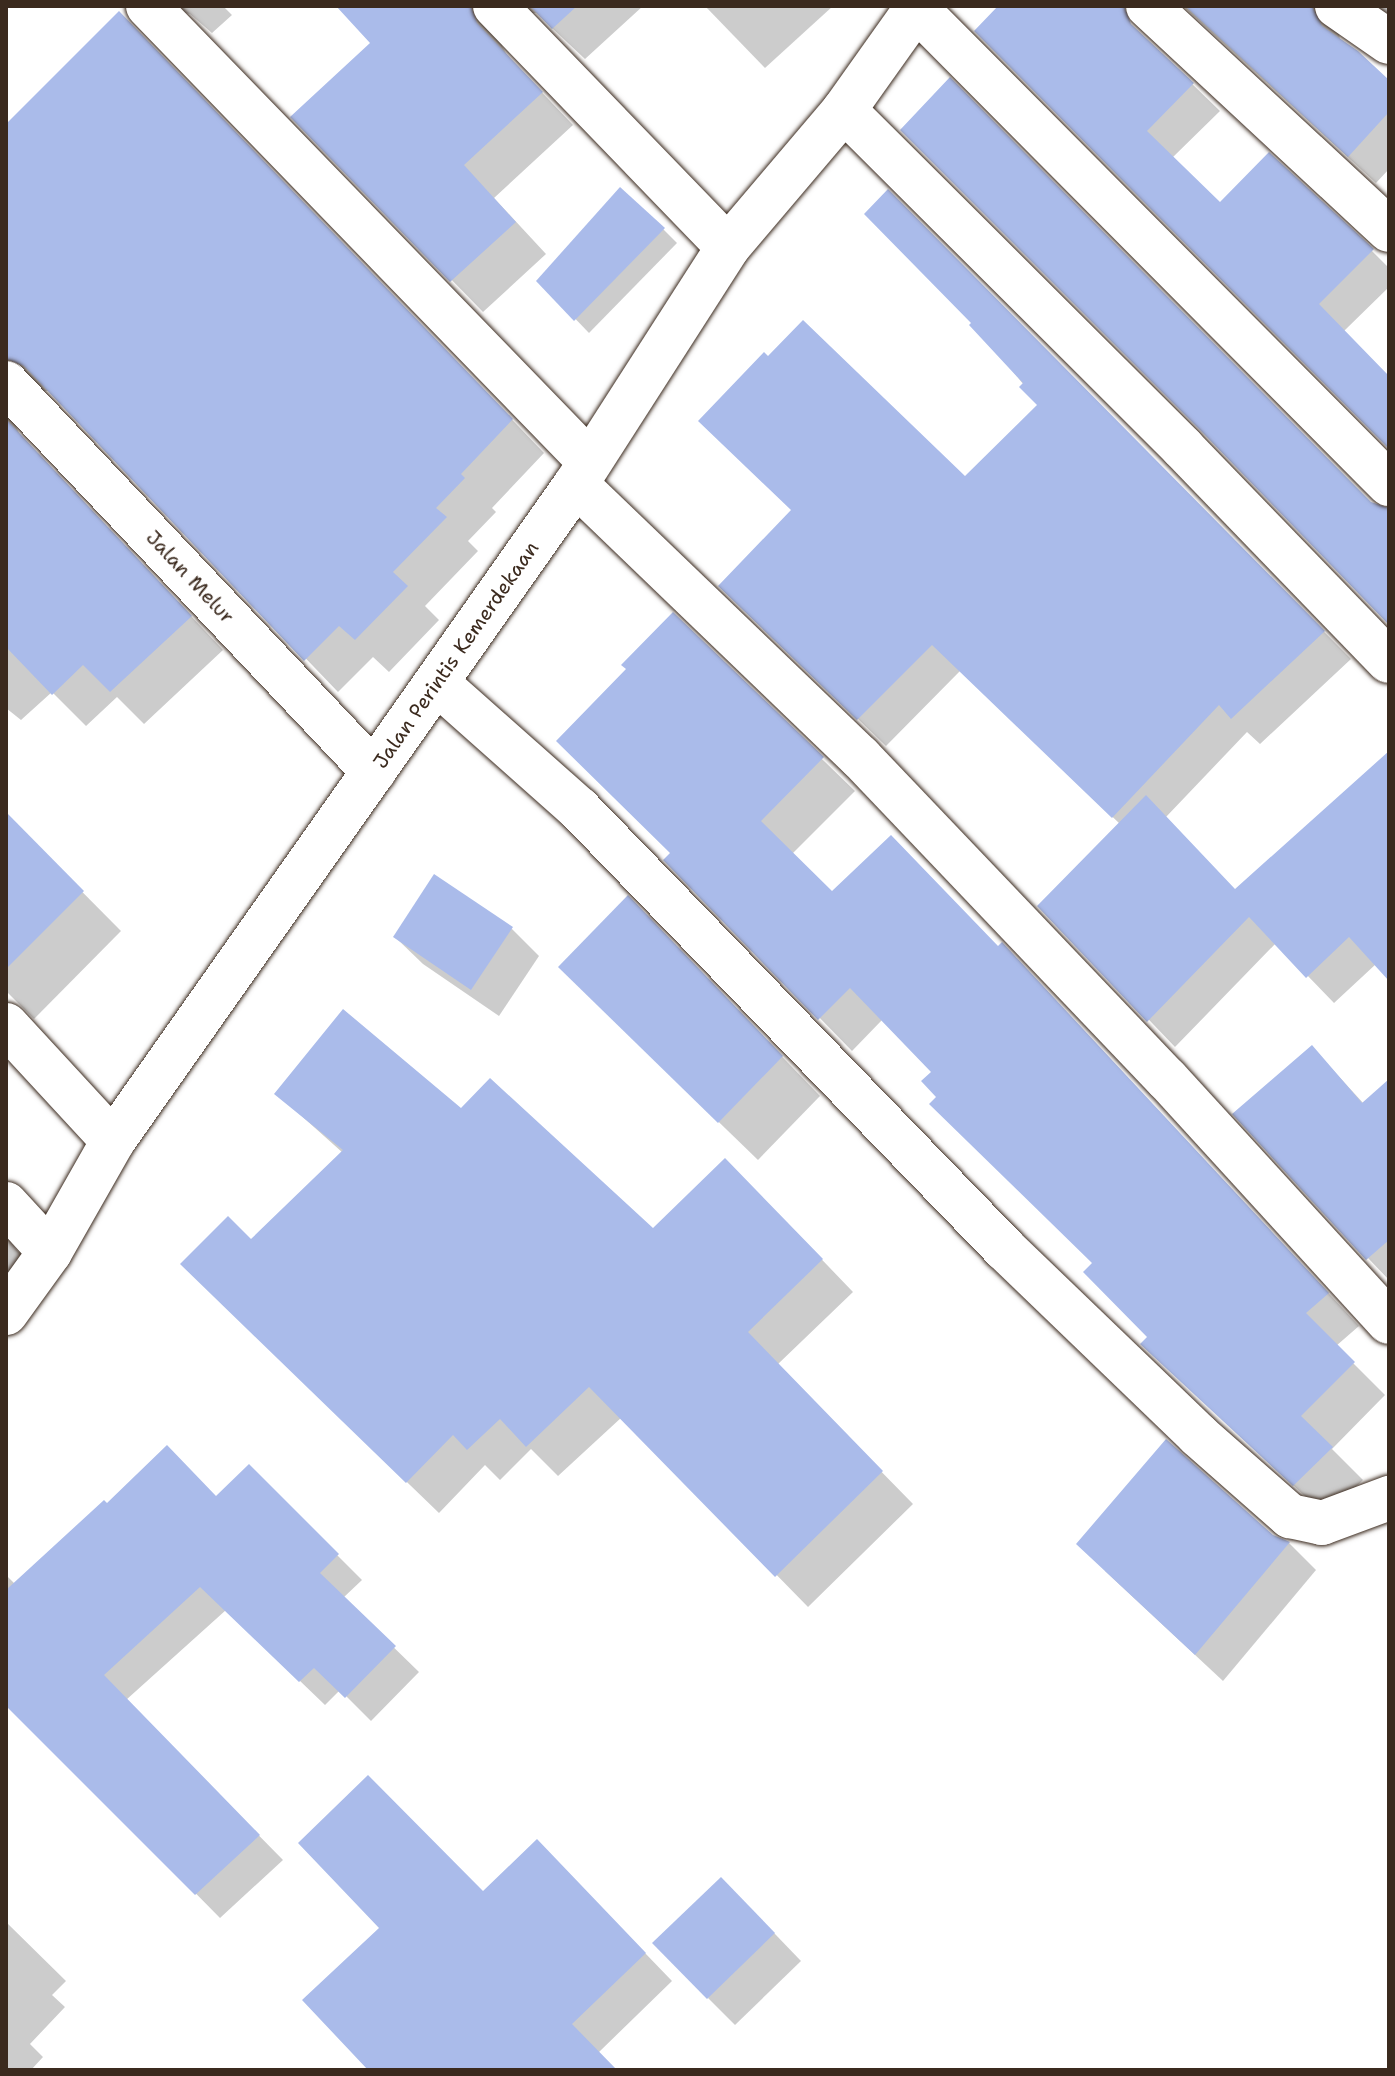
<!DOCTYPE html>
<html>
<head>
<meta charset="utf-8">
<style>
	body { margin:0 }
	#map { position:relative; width:1395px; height:2076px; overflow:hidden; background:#fff; font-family:"Shantell Sans",sans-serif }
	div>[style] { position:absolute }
	.shadow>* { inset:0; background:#0003 }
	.building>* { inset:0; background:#aabbea }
	.roads { filter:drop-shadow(0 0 2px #3b2a1e) drop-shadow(0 0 2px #3b2a1e) }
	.minor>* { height:44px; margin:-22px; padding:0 22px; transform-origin:22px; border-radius:22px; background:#fff }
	span { translate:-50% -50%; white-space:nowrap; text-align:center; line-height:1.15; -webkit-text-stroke:6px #fff; paint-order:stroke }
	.street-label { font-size:20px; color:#3b2a1e }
	.frame { position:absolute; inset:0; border:8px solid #3b2a1e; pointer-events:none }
</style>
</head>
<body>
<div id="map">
	<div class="shadow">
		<i style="clip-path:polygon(154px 6px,223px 6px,232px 15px,212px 33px,190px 14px)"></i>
		<i style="clip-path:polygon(338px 6px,643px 6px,585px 59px,536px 13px,522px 13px,502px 32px,502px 46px,508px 57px,573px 125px,494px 198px,546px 254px,483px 312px,293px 117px,373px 43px)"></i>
		<i style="clip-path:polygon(705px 6px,833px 6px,765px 68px)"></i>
		<i style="clip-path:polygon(1001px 6px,1099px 6px,1127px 21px,1220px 111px,1172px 158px,1220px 205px,1372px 251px,1389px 268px,1389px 287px,1344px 331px,1389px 379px,1389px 446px)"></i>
		<i style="clip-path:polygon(1183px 6px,1389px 6px,1389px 20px,1339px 32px,1340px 41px,1389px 82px,1389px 169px,1376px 183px)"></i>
		<i style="clip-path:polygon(152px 46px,544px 453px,492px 508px,496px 512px,468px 541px,478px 551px,425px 606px,439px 620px,389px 672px,373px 657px,338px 692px,49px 391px,35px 391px,14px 422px,20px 435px,223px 650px,144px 724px,117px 697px,86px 726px,52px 692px,21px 720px,6px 708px,6px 120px,9px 124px)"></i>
		<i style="clip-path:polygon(888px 192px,1351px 659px,1260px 744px,1247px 732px,1166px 817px,1235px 891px,1389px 753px,1389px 978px,1376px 964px,1334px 1003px,1276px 943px,1175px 1047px,1040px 906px,1120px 824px,960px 671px,886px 746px,748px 613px,965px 479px,1040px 405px,974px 323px)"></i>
		<i style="clip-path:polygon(663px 229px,677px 243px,589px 333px,539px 281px)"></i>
		<i style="clip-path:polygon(673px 615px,855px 791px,792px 854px,832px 894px,999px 948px,1034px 977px,1359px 1326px,1336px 1346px,1385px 1395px,1332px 1449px,1363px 1480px,1326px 1516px,1143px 1344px,1150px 1337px,1094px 1264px,939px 1097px,934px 1072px,883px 1019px,852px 1051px,666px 860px,672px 853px,629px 669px)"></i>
		<i style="clip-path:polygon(6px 815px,121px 931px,34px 1019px,6px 991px)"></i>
		<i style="clip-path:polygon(512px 929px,539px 956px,499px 1016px,423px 964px,395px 937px)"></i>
		<i style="clip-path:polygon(666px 937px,820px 1096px,758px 1160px,599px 1006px)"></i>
		<i style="clip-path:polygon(1312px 1047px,1364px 1104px,1389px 1082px,1389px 1280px,1368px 1258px)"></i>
		<i style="clip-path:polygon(277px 1094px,462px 1111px,653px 1231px,757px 1192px,853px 1292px,777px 1365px,913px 1504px,808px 1607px,622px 1417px,558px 1476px,531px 1449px,500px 1480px,485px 1465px,439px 1513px,214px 1296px,251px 1242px,343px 1153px)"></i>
		<i style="clip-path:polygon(6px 1236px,30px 1267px,6px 1292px)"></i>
		<i style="clip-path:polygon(249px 1467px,362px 1580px,343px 1598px,419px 1672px,371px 1721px,340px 1690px,325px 1705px,226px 1610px,126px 1700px,283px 1860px,220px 1918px,6px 1701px,6px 1575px,15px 1584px,216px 1498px)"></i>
		<i style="clip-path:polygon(1272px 1536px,1289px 1543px,1316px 1570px,1223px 1681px,1105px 1571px)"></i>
		<i style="clip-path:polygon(564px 1869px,672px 1981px,598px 2053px,615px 2070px,371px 2070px)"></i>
		<i style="clip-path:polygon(749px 1907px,801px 1961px,735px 2025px,708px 1998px)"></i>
		<i style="clip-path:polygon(6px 1922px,66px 1981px,52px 1995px,65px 2007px,30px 2044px,43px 2057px,31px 2070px,6px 2070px)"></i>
	</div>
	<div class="building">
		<i style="clip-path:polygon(336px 6px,471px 6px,477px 23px,543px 92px,464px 165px,516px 222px,450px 282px,290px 117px,370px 43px)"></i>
		<i style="clip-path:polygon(530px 6px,577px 6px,552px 29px)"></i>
		<i style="clip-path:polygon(998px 6px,1124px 6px,1131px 24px,1194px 83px,1147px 131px,1220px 202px,1269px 152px,1374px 249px,1319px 304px,1389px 376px,1389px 449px,974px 31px)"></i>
		<i style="clip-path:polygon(1185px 6px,1312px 6px,1322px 26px,1358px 51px,1389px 80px,1389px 112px,1348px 157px)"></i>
		<i style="clip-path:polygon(119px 11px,513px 419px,461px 474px,465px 478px,436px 508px,447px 517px,393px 572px,408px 586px,355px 640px,339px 626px,304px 661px,24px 366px,6px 359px,6px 124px)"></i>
		<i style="clip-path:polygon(950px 77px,1371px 502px,1389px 508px,1389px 625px,1201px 431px,900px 130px)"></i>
		<i style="clip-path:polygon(620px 187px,665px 228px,574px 321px,536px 281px)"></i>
		<i style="clip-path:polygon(888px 189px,1325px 631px,1231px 719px,1219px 705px,1112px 818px,932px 645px,857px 720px,718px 586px,791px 510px,698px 421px,764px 352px,768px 356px,803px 320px,965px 476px,1037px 405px,1019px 387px,1023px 383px,969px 325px,971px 323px,864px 214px)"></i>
		<i style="clip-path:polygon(6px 419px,192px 616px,110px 692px,83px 665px,52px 695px,6px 647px)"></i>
		<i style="clip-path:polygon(673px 612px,824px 757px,761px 821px,832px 891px,891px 835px,998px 946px,1002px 942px,1329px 1293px,1306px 1313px,1355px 1362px,1301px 1416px,1333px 1447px,1293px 1486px,1140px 1344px,1147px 1337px,1083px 1272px,1092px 1263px,929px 1104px,936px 1097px,921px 1081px,931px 1072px,850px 988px,818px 1020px,663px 860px,670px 853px,556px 741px,626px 669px,621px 665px)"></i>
		<i style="clip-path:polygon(1389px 751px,1389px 981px,1349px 937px,1306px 978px,1249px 917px,1147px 1022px,1037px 906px,1146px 795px,1235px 889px)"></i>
		<i style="clip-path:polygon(6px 812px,84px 891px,6px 969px)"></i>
		<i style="clip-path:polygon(434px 874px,513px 927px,471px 990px,393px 937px)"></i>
		<i style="clip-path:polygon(628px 895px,783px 1056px,718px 1123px,558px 967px)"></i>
		<i style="clip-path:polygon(343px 1009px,461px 1108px,490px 1078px,653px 1228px,725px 1158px,823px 1259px,748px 1332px,883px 1471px,775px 1577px,589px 1387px,526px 1447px,500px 1419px,467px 1450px,453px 1435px,406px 1483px,180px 1264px,228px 1216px,251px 1239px,343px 1150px,274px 1094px)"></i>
		<i style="clip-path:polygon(1312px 1045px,1362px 1103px,1389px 1079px,1389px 1240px,1366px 1260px,1232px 1114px)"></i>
		<i style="clip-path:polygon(1166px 1439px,1273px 1535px,1290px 1542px,1195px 1655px,1076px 1544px)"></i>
		<i style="clip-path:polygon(167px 1445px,216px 1496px,249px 1464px,339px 1554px,320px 1573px,396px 1646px,345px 1698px,314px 1668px,299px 1682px,200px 1587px,104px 1675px,260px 1835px,195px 1895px,6px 1706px,6px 1590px,104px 1500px,107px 1503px)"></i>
		<i style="clip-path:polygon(368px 1775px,483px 1891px,537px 1839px,646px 1953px,572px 2024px,617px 2070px,368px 2070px,302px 2000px,379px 1928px,298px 1843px)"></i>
		<i style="clip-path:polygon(721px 1877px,775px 1933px,707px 1999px,652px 1943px)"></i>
	</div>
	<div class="roads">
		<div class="minor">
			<i style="left:148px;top:6px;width:634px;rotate:45.9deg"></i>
			<i style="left:495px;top:6px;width:335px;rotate:46deg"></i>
			<i style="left:914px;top:6px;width:674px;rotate:45.18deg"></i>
			<i style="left:1148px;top:6px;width:329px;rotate:42.9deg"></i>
			<i style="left:1337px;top:6px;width:63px;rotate:34.7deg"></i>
			<i style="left:844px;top:110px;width:479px;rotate:44.9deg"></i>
			<i style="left:1183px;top:448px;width:296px;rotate:46deg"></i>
			<i style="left:6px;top:383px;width:535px;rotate:46.59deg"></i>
			<i style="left:576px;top:484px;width:394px;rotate:43.9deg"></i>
			<i style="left:860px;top:757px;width:445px;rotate:46.4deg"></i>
			<i style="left:1167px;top:1079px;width:329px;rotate:47.6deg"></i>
			<i style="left:437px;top:683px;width:190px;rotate:41.6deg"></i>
			<i style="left:579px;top:809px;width:612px;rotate:45.93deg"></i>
			<i style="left:1005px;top:1249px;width:268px;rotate:43.9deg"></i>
			<i style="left:1198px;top:1435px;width:123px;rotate:41.4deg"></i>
			<i style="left:1290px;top:1516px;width:33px;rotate:12deg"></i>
			<i style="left:1322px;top:1523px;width:72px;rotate:-20.5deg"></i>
			<i style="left:6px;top:1025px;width:158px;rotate:47.3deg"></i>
			<i style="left:6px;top:1204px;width:65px;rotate:47.5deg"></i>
			<i style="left:6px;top:1313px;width:75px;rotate:-54.2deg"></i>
			<i style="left:50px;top:1252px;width:128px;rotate:-60.4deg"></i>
			<i style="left:113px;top:1141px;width:804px;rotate:-54.83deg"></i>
			<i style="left:576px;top:484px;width:282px;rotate:-57.3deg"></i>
			<i style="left:728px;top:247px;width:180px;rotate:-49.7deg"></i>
			<i style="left:844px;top:110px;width:128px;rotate:-54.6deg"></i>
		</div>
	</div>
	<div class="street-label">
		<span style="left:190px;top:577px;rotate:47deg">Jalan Melur</span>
		<span style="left:456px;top:655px;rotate:-55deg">Jalan Perintis Kemerdekaan</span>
	</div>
	<div class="frame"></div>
</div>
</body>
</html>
